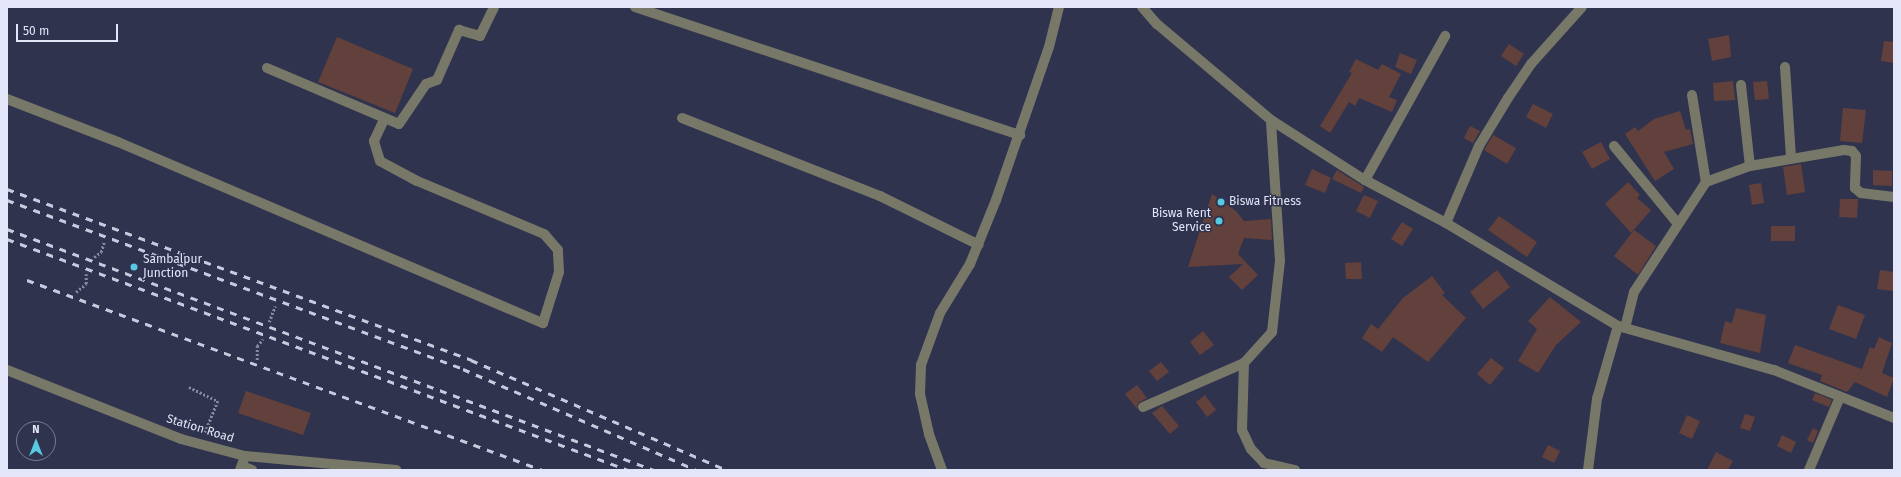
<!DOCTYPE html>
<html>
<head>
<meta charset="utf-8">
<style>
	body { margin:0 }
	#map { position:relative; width:1901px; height:477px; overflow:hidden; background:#30334e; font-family:"Fira Sans",sans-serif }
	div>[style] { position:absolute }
	.building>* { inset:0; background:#62403b }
	.path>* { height:2.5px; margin-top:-1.25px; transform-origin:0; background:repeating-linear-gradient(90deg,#878aa0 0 2px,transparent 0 4px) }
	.minor>* { height:10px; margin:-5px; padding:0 5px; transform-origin:5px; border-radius:5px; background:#787869 }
	.rail>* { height:3px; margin-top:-1.5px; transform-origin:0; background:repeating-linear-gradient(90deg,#c8cbde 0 7px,transparent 0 14px) }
	.dots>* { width:11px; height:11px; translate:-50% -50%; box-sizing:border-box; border:2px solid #30334e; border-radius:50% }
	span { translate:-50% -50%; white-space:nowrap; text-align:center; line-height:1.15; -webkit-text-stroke:3px #30334e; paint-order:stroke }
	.poi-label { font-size:12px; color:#e3e6f8 }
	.left { translate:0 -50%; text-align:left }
	.right { translate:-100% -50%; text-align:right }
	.street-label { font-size:12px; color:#e3e6f8 }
	.frame { position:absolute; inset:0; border:8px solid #e3e6f8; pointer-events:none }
	.north { position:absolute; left:16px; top:421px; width:40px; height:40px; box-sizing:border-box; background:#30334e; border:1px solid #787b92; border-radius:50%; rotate:0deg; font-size:11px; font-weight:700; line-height:16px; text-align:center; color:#e3e6f8 }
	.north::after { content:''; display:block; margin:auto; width:14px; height:18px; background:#57c9e2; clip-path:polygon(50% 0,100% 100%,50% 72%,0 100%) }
	.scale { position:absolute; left:16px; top:24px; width:102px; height:18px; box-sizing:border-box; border:2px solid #e3e6f8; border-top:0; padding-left:5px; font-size:12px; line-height:14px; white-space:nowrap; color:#e3e6f8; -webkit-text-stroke:3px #30334e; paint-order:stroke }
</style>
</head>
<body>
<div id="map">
	<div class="building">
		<i style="clip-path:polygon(1729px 35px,1731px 57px,1712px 61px,1708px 39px)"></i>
		<i style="clip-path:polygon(337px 37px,413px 69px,395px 113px,318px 82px)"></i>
		<i style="clip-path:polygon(1884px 41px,1894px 42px,1894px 63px,1881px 61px)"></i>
		<i style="clip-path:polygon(1509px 44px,1524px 54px,1516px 66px,1501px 56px)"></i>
		<i style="clip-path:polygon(1400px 53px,1417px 60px,1411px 74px,1395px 67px)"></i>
		<i style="clip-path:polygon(1356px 59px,1378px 70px,1382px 64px,1401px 74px,1389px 97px,1397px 100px,1392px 112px,1359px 98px,1355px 106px,1349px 102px,1330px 133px,1320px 126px,1352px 73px,1349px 72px)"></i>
		<i style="clip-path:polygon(1733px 81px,1735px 100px,1714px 101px,1713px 83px)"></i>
		<i style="clip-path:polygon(1767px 81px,1769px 99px,1755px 100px,1753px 82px)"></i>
		<i style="clip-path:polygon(1533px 104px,1553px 114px,1546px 128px,1526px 117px)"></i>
		<i style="clip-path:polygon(1843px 108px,1866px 110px,1862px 143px,1840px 141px)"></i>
		<i style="clip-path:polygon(1680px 111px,1686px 130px,1690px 129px,1693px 144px,1664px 152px,1674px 169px,1655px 181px,1625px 134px,1635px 127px,1638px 131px,1654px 119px)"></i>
		<i style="clip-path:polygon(1470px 126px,1480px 131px,1473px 143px,1464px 138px)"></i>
		<i style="clip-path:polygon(1493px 135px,1516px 148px,1507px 164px,1484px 150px)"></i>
		<i style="clip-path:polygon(1601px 142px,1610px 159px,1592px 169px,1582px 152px)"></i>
		<i style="clip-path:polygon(1801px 164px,1805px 192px,1787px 195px,1783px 167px)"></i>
		<i style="clip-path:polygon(1312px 169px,1331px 178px,1325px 193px,1305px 185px)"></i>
		<i style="clip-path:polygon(1337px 170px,1364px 187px,1361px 193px,1332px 179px)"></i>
		<i style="clip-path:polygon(1873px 170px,1892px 171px,1892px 186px,1873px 185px)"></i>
		<i style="clip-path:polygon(1628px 182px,1640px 195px,1637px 198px,1651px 210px,1631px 233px,1605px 204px)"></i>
		<i style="clip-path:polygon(1761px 183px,1764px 203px,1752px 205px,1749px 185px)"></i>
		<i style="clip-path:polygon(1212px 194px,1236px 211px,1244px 221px,1271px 219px,1272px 240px,1244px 238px,1238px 254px,1258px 275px,1242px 290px,1229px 277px,1243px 264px,1188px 267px)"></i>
		<i style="clip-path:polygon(1364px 195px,1378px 201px,1370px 218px,1356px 211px)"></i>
		<i style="clip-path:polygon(1840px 199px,1858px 199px,1857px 218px,1839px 217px)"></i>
		<i style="clip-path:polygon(1499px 216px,1537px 242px,1527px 257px,1488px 230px)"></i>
		<i style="clip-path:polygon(1402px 222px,1413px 229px,1402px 246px,1391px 239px)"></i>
		<i style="clip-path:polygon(1771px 226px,1795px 226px,1795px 241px,1771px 241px)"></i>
		<i style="clip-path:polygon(1634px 230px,1656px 246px,1638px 275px,1614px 256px)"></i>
		<i style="clip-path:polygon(1361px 262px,1362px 279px,1346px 279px,1345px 263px)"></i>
		<i style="clip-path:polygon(1497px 270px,1510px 287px,1483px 309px,1470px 292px)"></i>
		<i style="clip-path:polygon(1880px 270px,1894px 272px,1894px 291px,1877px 289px)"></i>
		<i style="clip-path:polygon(1432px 276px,1445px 293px,1442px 295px,1466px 318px,1428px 362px,1393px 337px,1382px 352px,1362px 338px,1371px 324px,1378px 329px,1403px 298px)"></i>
		<i style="clip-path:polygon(1550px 297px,1581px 322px,1556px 345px,1538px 373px,1518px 361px,1537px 329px,1528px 321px)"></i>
		<i style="clip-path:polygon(1838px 305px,1865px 315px,1856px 339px,1829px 329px)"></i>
		<i style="clip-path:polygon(1736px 308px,1766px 315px,1760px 353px,1720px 343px,1725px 321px,1732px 323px)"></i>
		<i style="clip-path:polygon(1203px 331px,1214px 345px,1200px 355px,1190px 342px)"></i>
		<i style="clip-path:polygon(1879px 337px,1892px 343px,1882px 373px,1894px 378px,1887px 397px,1855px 382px,1847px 392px,1820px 381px,1822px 375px,1788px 363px,1795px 345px,1862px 369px,1870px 347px,1874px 349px)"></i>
		<i style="clip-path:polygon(1491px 358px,1504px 368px,1490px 385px,1477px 374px)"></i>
		<i style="clip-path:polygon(1161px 362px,1169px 372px,1157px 381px,1149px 371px)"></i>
		<i style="clip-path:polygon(1137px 385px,1147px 398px,1138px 403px,1137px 409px,1125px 394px)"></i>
		<i style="clip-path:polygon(246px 391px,311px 413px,303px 435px,238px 413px)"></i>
		<i style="clip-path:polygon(1815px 393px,1832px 400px,1829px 407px,1812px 400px)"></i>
		<i style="clip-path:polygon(1205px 395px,1216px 410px,1207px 417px,1196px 402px)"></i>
		<i style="clip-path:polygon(1162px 406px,1179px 426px,1170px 434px,1152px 413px)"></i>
		<i style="clip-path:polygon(1745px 414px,1755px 417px,1750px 431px,1740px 428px)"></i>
		<i style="clip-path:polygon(1687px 415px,1700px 421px,1692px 439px,1679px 433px)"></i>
		<i style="clip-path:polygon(1813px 428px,1818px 431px,1813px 443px,1807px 440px)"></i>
		<i style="clip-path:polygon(1782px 435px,1796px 442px,1791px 453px,1777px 446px)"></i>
		<i style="clip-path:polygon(1548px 445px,1560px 451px,1554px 463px,1542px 457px)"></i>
		<i style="clip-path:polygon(1716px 452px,1733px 461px,1728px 470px,1707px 470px)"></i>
	</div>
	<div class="path">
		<i style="left:94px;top:257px;width:9px;rotate:-36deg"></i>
		<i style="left:101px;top:252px;width:10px;rotate:-73deg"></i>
		<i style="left:76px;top:292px;width:13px;rotate:-39deg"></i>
		<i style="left:86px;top:284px;width:10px;rotate:-90deg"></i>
		<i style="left:269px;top:322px;width:17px;rotate:-69deg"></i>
		<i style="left:257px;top:360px;width:14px;rotate:-90deg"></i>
		<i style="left:257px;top:346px;width:9px;rotate:-49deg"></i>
		<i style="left:189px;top:387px;width:32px;rotate:26deg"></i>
		<i style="left:218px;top:401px;width:35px;rotate:112deg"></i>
	</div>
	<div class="minor">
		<i style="left:635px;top:7px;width:406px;rotate:18.4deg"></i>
		<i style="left:1142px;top:7px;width:23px;rotate:49deg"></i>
		<i style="left:1157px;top:24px;width:149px;rotate:40.1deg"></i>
		<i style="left:1271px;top:120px;width:112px;rotate:32.6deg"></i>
		<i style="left:1365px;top:180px;width:92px;rotate:28deg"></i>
		<i style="left:1446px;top:223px;width:200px;rotate:30.9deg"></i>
		<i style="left:1618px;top:326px;width:162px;rotate:15.8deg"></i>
		<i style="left:1774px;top:370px;width:129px;rotate:21.8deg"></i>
		<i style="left:1785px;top:67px;width:90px;rotate:86.2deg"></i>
		<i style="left:267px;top:68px;width:143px;rotate:23deg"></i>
		<i style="left:399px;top:124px;width:48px;rotate:-56deg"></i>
		<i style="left:426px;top:84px;width:12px;rotate:-20deg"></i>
		<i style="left:437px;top:80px;width:55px;rotate:-66.3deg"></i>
		<i style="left:459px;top:30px;width:22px;rotate:16deg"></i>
		<i style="left:480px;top:36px;width:32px;rotate:-64deg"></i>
		<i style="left:1741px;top:85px;width:81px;rotate:83.7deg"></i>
		<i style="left:1692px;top:95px;width:88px;rotate:80.9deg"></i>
		<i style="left:7px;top:99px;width:119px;rotate:21.2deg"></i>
		<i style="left:118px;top:142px;width:462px;rotate:23.1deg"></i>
		<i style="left:543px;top:323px;width:53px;rotate:-72.6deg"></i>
		<i style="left:559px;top:272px;width:22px;rotate:-93deg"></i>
		<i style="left:558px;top:250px;width:21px;rotate:-131deg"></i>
		<i style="left:544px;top:234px;width:138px;rotate:-157.3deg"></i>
		<i style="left:417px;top:181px;width:42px;rotate:-151.6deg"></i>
		<i style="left:380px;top:161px;width:21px;rotate:-107deg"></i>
		<i style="left:374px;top:141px;width:23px;rotate:-65deg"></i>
		<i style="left:682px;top:118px;width:213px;rotate:21.5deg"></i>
		<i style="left:880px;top:196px;width:110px;rotate:26.3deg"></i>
		<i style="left:1614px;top:146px;width:101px;rotate:50.6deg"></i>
		<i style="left:1365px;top:180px;width:165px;rotate:-60.9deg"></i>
		<i style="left:1446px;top:223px;width:84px;rotate:-66.8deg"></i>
		<i style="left:1479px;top:146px;width:56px;rotate:-58.9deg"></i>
		<i style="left:1508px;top:98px;width:41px;rotate:-55.9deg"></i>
		<i style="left:1531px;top:64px;width:76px;rotate:-48.2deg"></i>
		<i style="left:1625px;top:328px;width:37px;rotate:-76deg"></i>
		<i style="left:1634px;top:292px;width:131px;rotate:-56.8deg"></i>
		<i style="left:1706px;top:182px;width:47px;rotate:-20deg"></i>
		<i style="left:1750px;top:166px;width:95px;rotate:-9.7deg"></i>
		<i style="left:1844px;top:150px;width:8px;rotate:7deg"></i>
		<i style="left:1852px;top:151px;width:6px;rotate:51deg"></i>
		<i style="left:1856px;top:156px;width:32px;rotate:92deg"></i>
		<i style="left:1855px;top:188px;width:8px;rotate:40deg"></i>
		<i style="left:1861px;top:193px;width:33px;rotate:7deg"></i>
		<i style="left:1244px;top:363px;width:67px;rotate:91.7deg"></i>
		<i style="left:1242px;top:430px;width:21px;rotate:65deg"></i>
		<i style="left:1251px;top:449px;width:19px;rotate:47deg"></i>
		<i style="left:1264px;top:463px;width:32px;rotate:13deg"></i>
		<i style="left:7px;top:370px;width:187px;rotate:21.6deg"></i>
		<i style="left:181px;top:439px;width:66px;rotate:14.9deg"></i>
		<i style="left:245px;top:456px;width:152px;rotate:5.3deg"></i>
		<i style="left:1143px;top:407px;width:110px;rotate:-23.5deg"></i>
		<i style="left:1244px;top:363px;width:42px;rotate:-47.9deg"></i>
		<i style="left:1272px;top:332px;width:71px;rotate:-83.6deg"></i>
		<i style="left:1280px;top:261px;width:141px;rotate:-93.7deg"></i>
		<i style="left:242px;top:466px;width:11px;rotate:22deg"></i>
		<i style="left:240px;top:470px;width:15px;rotate:-70deg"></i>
		<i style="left:942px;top:470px;width:38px;rotate:-110deg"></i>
		<i style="left:929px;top:434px;width:41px;rotate:-102.7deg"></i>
		<i style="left:920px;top:394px;width:29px;rotate:-88deg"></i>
		<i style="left:921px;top:365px;width:55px;rotate:-69.9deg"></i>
		<i style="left:940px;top:313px;width:57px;rotate:-58.5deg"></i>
		<i style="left:970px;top:264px;width:69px;rotate:-67.9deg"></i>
		<i style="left:996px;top:200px;width:162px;rotate:-70.9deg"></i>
		<i style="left:1049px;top:47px;width:41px;rotate:-76deg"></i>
		<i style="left:1588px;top:470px;width:72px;rotate:-82.8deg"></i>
		<i style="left:1597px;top:399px;width:76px;rotate:-74deg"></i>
		<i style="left:1809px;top:470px;width:79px;rotate:-67deg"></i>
	</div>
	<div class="rail">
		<i style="left:7px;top:189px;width:495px;rotate:20.2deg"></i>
		<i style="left:471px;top:360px;width:278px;rotate:23.3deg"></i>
		<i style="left:7px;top:200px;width:486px;rotate:20.3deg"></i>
		<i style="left:463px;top:369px;width:254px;rotate:23.4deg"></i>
		<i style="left:7px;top:229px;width:690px;rotate:20.43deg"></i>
		<i style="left:7px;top:239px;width:663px;rotate:20.4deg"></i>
		<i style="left:27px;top:280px;width:549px;rotate:20.25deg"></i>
	</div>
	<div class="dots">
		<i style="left:1221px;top:202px;background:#57c9e2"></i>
		<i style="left:1219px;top:221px;background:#57c9e2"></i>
		<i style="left:134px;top:267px;background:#57c9e2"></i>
	</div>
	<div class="poi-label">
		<span class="left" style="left:1229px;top:202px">Biswa Fitness</span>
		<span class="right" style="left:1211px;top:221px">Biswa Rent<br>Service</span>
		<span class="left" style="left:143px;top:267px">Sambalpur<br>Junction</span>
	</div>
	<div class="street-label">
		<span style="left:200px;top:429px;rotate:17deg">Station Road</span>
	</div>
	<div class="frame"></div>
	<div class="north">N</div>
	<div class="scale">50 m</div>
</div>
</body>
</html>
